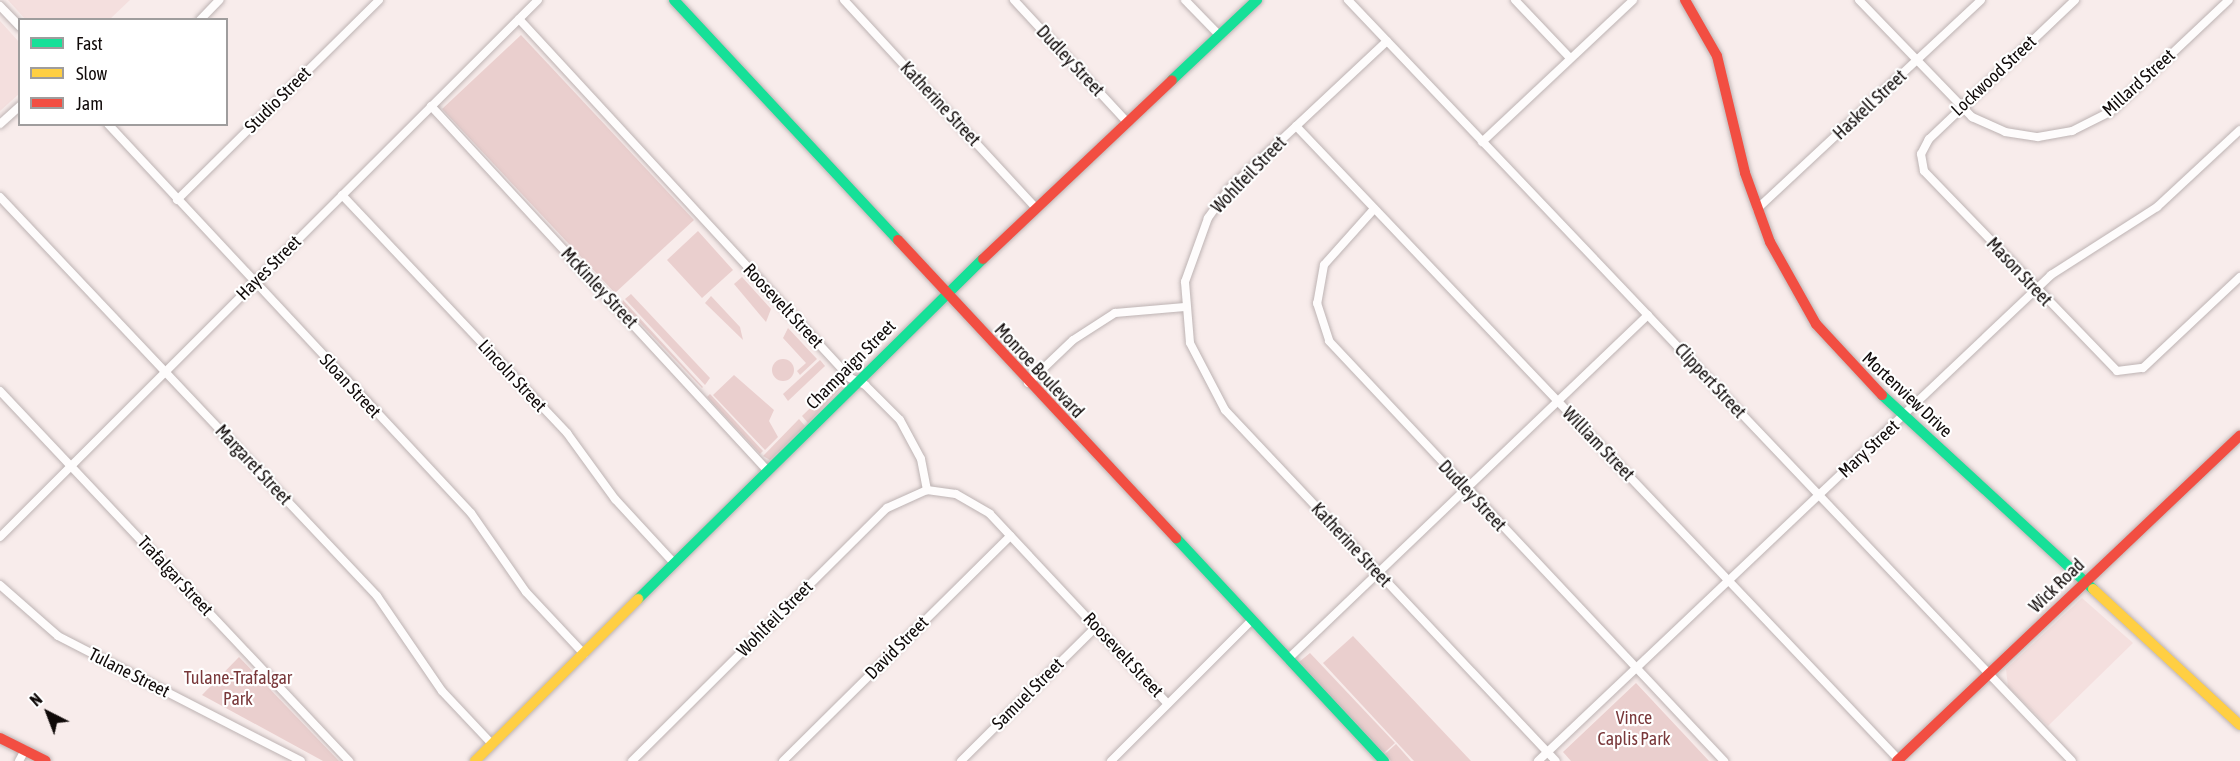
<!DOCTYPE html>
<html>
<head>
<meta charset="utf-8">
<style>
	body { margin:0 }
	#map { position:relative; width:2240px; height:761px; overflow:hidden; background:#f8eceb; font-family:"Asap Condensed",sans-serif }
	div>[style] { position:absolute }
	.built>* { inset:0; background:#f4dfde }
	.green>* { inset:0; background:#eacfce }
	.round { border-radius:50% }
	.roads { filter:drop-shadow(0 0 2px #bdb3b3) drop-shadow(0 0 2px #bdb3b3) }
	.street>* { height:8px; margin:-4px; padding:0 4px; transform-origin:4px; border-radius:4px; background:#fefcfc }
	.fast>* { height:10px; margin:-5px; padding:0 5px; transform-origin:5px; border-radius:5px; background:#16e098 }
	.slow>* { height:10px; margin:-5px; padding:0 5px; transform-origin:5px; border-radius:5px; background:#ffcf43 }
	.jam>* { height:10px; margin:-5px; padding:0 5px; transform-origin:5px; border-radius:5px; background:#f24e42 }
	span { translate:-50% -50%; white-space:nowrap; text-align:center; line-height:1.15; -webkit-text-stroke:4.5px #fff; paint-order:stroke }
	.street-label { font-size:18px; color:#100a09 }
	.park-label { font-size:18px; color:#79383a }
	.legend { position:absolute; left:18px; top:18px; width:210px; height:108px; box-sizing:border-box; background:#fff; border:2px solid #9f9d9d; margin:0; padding:8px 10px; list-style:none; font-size:18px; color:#100a09 }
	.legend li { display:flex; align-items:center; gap:12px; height:30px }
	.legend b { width:30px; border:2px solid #9f9d9d }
	.north { position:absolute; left:18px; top:683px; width:60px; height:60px; -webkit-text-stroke:4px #fff; paint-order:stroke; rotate:318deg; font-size:16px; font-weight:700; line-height:24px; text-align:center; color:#100a09 }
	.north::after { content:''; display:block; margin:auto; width:21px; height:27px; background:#100a09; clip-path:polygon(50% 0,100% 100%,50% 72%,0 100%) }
</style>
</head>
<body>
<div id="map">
	<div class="built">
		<i style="clip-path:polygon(8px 0,130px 0,110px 19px,26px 20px)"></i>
		<i style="clip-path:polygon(0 21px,19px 42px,20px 93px,0 111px)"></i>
		<i style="clip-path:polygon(2082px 598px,2133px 643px,2048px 726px,2008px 687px,2006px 669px)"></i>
	</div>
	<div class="green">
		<i style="clip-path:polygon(521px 35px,694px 220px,615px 293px,442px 109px)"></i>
		<i style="clip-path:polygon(698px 231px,733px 270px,702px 298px,667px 260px)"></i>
		<i style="clip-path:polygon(742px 277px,771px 309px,766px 322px,734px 284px)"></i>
		<i style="clip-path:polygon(631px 294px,710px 378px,705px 385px,625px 299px)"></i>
		<i style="clip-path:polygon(711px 296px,740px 327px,743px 340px,705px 303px)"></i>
		<i style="clip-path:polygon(623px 300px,703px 387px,702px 388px,622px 304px)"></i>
		<i style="clip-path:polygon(788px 328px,817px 359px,800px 375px,797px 371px,806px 363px,783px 338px)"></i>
		<i class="round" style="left:772px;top:359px;width:22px;height:22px"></i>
		<i style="clip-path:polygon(820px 360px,825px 366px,788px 401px,783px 394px)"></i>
		<i style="clip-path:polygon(734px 375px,774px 410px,769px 421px,778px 437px,765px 450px,713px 395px)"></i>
		<i style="clip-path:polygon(837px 382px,842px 387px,808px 423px,802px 416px)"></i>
		<i style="clip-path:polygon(710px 394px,763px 451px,760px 454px,707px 397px)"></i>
		<i style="clip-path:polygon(799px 419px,805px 426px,770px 460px,763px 456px)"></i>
		<i style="clip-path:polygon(1353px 636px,1471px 761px,1414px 761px,1323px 663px)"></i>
		<i style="clip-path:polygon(1310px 653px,1395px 743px,1384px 753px,1299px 662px)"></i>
		<i style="clip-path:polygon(239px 657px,339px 761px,323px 761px,202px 695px)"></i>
		<i style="clip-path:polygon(1636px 683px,1709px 761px,1571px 761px,1563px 752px)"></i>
		<i style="clip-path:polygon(1396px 744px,1411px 761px,1391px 761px,1385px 754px)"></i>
	</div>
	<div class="roads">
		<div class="street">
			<i style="left:844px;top:0;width:283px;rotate:47.3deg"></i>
			<i style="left:1014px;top:0;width:166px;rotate:47.2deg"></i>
			<i style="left:1185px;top:0;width:49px;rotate:45.8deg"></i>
			<i style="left:1348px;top:0;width:1050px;rotate:46.43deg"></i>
			<i style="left:1515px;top:0;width:80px;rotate:46.5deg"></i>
			<i style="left:1859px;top:0;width:163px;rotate:46deg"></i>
			<i style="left:1972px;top:117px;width:36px;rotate:24deg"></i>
			<i style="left:2005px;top:132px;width:33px;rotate:9deg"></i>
			<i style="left:2038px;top:137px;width:35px;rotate:-10deg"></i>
			<i style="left:2072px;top:131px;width:42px;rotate:-26.6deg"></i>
			<i style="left:2110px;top:112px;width:163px;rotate:-43.3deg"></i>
			<i style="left:2075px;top:0;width:202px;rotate:136.4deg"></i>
			<i style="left:1929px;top:139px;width:17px;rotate:118deg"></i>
			<i style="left:1921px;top:154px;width:17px;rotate:80deg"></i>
			<i style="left:1924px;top:171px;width:278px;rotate:46deg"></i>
			<i style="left:2117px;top:371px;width:26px;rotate:-7deg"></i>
			<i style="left:2143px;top:368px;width:133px;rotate:-43.2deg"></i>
			<i style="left:0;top:6px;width:29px;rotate:46deg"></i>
			<i style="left:519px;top:19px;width:488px;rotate:47.3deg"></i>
			<i style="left:850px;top:378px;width:17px;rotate:25deg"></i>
			<i style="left:865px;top:385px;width:49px;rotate:45deg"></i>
			<i style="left:900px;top:420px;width:44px;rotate:61.7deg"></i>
			<i style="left:921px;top:459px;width:32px;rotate:79deg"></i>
			<i style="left:200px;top:20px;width:28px;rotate:-46deg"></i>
			<i style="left:1387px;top:41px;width:216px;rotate:136.9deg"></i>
			<i style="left:1229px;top:189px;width:36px;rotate:126deg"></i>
			<i style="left:1208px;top:218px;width:68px;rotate:109.8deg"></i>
			<i style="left:1185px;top:282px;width:61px;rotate:85.3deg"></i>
			<i style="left:1190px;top:343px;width:76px;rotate:62.4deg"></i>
			<i style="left:1225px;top:410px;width:482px;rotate:46.7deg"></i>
			<i style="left:431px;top:106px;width:497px;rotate:47.3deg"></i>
			<i style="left:0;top:124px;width:27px;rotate:-42deg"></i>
			<i style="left:108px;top:124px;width:532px;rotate:46.98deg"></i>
			<i style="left:471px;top:513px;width:96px;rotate:55.2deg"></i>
			<i style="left:526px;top:592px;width:85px;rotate:46.9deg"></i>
			<i style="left:1296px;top:126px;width:876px;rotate:46.43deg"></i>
			<i style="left:1482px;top:142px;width:207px;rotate:-43.2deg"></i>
			<i style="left:342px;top:195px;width:328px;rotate:46.6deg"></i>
			<i style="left:567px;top:433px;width:82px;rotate:54deg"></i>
			<i style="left:615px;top:499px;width:87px;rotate:47.3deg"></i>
			<i style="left:0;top:197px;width:549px;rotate:46.62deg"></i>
			<i style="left:377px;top:596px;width:115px;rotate:55.6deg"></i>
			<i style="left:442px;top:691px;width:73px;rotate:46.7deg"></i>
			<i style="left:177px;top:200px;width:284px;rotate:-44.7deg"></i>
			<i style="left:1374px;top:209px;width:75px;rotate:131.8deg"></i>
			<i style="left:1324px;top:265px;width:39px;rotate:100deg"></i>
			<i style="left:1317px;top:303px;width:40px;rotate:72deg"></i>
			<i style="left:1329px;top:341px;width:577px;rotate:46.76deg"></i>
			<i style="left:1757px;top:209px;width:306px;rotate:-43deg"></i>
			<i style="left:1028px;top:383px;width:62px;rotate:-43.7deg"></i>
			<i style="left:1073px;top:340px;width:50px;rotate:-32.7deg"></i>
			<i style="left:1115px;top:313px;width:70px;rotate:-4.9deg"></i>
			<i style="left:0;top:391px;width:509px;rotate:46.67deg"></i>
			<i style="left:0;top:537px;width:760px;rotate:-44.95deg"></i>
			<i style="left:0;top:585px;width:77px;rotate:41.3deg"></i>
			<i style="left:58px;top:636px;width:273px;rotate:27.2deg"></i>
			<i style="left:1288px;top:659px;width:498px;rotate:-43.7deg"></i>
			<i style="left:19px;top:761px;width:13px;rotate:-61deg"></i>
			<i style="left:632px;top:761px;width:359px;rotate:-44.8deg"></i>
			<i style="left:887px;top:508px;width:44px;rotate:-24.2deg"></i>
			<i style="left:927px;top:490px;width:29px;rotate:8deg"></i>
			<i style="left:956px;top:494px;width:39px;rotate:30deg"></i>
			<i style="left:990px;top:514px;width:260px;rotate:46.9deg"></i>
			<i style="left:783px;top:761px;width:320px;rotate:-44.7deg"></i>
			<i style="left:961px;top:761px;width:190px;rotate:-44.8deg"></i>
			<i style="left:1111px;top:761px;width:198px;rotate:-45deg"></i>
			<i style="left:1538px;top:761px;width:707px;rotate:-43.45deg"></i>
			<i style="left:2051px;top:275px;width:126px;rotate:-32.7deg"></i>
			<i style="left:2157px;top:207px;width:113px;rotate:-42.9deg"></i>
		</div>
		<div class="fast">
			<i style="left:674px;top:0;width:328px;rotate:47deg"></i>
			<i style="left:1172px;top:80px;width:117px;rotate:-43.3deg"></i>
			<i style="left:1882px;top:395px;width:287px;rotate:42.6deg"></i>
			<i style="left:1176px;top:538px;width:305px;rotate:47deg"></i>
			<i style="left:638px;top:599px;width:484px;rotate:-44.6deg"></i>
		</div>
		<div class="slow">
			<i style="left:2093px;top:589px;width:200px;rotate:42.8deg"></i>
			<i style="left:475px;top:761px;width:230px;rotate:-44.8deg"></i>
		</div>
		<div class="jam">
			<i style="left:1685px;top:0;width:64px;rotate:60.3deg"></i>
			<i style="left:1717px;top:56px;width:120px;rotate:76.5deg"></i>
			<i style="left:1745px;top:173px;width:73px;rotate:70.1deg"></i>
			<i style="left:1770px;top:242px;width:94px;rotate:60.7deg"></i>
			<i style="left:1816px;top:324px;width:97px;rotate:47.1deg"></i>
			<i style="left:898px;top:240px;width:408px;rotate:47deg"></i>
			<i style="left:983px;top:259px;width:260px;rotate:-43.4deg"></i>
			<i style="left:0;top:738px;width:51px;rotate:26.6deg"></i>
			<i style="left:1897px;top:761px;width:473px;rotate:-43.5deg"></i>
		</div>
	</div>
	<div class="street-label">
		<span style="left:1070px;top:61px;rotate:47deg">Dudley Street</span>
		<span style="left:1994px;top:76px;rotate:-43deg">Lockwood Street</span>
		<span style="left:2139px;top:83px;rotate:-42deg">Millard Street</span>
		<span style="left:278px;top:100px;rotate:-45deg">Studio Street</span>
		<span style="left:940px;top:104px;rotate:47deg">Katherine Street</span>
		<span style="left:1870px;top:105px;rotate:-43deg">Haskell Street</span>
		<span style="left:1249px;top:175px;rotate:-46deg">Wohlfeil Street</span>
		<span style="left:269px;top:268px;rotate:-45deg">Hayes Street</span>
		<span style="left:2019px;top:272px;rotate:47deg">Mason Street</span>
		<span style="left:599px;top:288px;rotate:47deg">McKinley Street</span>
		<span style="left:783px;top:306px;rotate:47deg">Roosevelt Street</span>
		<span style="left:851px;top:365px;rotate:-45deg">Champaign Street</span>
		<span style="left:1039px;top:371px;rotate:47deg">Monroe Boulevard</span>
		<span style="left:512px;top:376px;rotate:47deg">Lincoln Street</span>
		<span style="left:1710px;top:381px;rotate:47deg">Clippert Street</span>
		<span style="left:350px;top:386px;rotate:47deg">Sloan Street</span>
		<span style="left:1907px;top:395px;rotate:43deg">Mortenview Drive</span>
		<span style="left:1598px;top:444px;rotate:46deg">William Street</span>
		<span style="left:1869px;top:449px;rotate:-43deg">Mary Street</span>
		<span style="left:253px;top:465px;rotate:47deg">Margaret Street</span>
		<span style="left:1472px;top:496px;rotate:47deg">Dudley Street</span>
		<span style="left:1351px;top:545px;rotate:47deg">Katherine Street</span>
		<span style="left:175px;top:576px;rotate:47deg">Trafalgar Street</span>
		<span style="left:2057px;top:586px;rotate:-44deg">Wick Road</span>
		<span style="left:775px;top:619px;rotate:-45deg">Wohlfeil Street</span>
		<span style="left:897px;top:648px;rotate:-45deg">David Street</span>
		<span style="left:1123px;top:655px;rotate:47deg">Roosevelt Street</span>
		<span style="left:129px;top:673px;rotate:27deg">Tulane Street</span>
		<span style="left:1028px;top:694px;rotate:-45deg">Samuel Street</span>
	</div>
	<div class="park-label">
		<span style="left:238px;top:689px">Tulane-Trafalgar<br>Park</span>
		<span style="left:1634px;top:729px">Vince<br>Caplis Park</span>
	</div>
	<ul class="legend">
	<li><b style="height:8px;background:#16e098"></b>Fast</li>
	<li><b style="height:8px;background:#ffcf43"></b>Slow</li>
	<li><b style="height:8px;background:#f24e42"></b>Jam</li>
	</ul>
	<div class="north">N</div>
</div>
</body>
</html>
